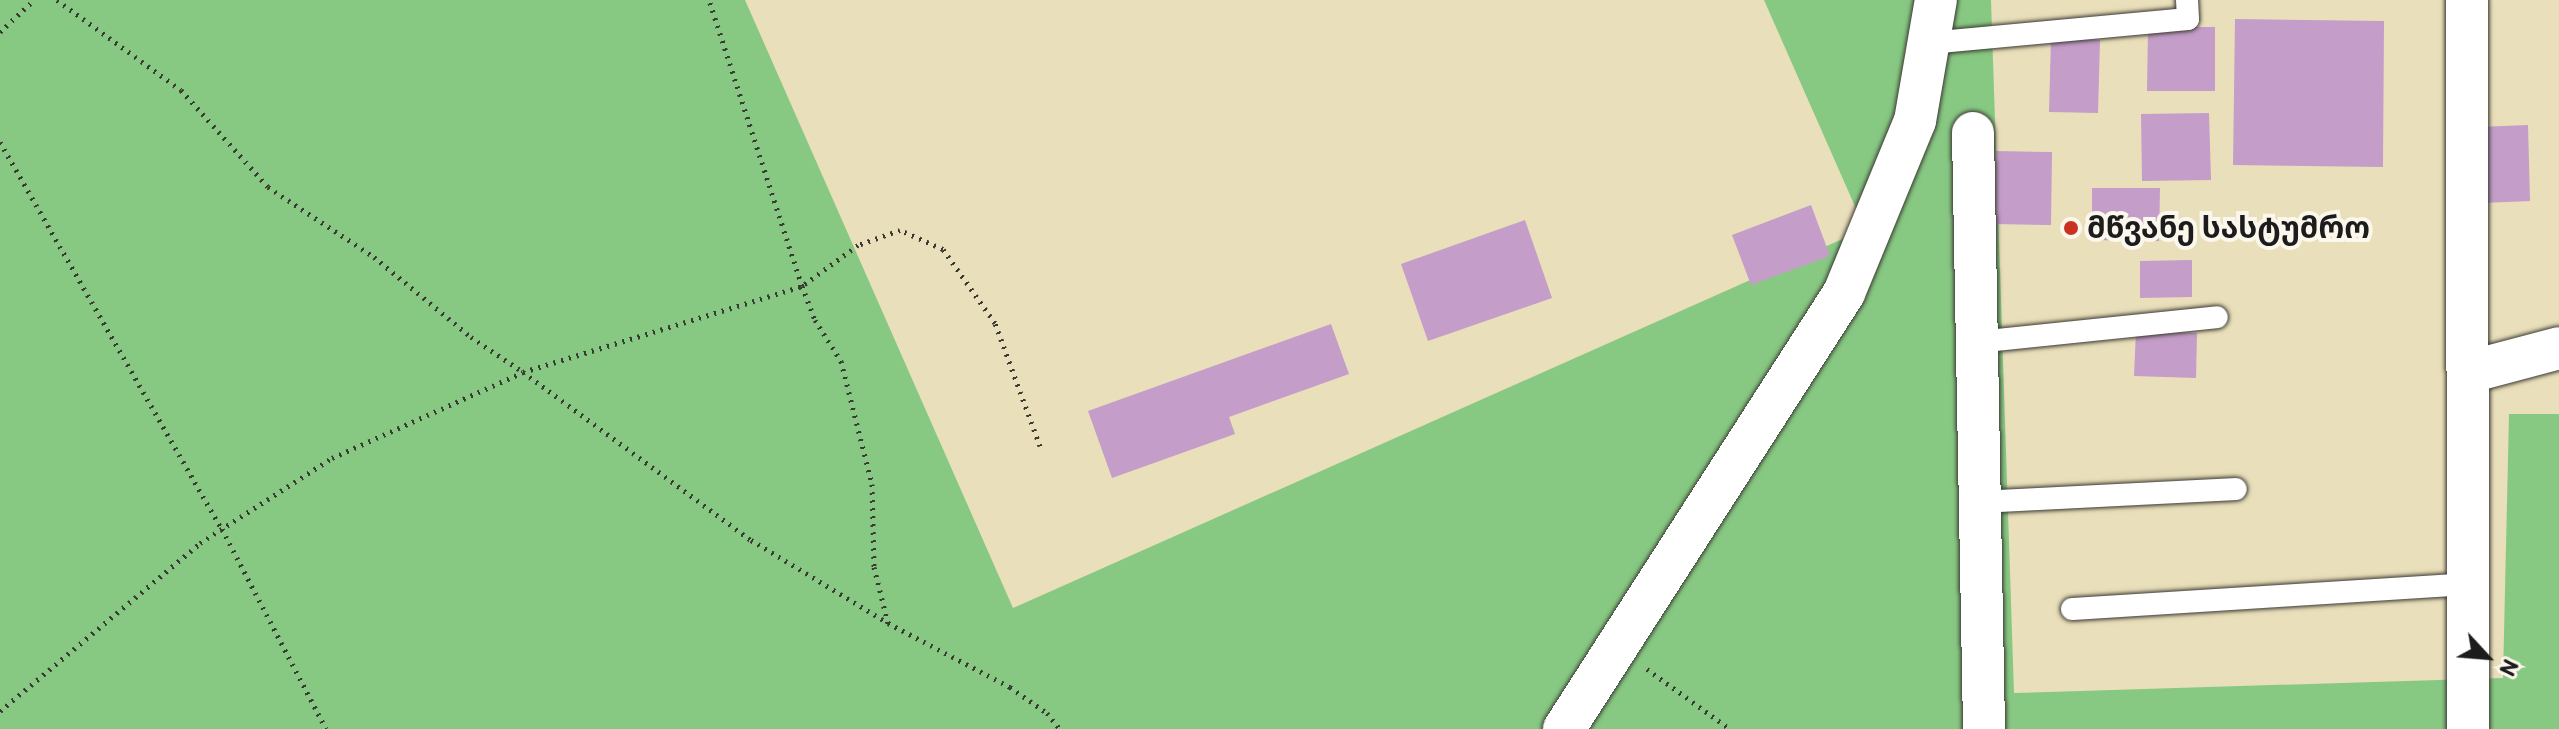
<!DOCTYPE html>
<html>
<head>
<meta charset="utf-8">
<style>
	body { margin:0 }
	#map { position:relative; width:2559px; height:729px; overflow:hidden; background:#e9dfba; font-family:Itim,"Noto Sans Georgian",sans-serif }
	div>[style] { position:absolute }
	.green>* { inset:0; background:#87c982 }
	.building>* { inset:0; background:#c49dc9 }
	.path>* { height:5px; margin-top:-2.5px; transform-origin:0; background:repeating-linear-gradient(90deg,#3b3934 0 2px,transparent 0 8px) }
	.roads { filter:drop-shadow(0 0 2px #3b3934) drop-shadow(0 0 2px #3b3934) }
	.lane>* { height:22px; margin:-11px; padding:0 11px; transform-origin:11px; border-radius:11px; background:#fff }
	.street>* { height:42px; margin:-21px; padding:0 21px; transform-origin:21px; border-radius:21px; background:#fff }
	.dots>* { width:22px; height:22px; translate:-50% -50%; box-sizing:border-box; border:4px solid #fbf7ec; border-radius:50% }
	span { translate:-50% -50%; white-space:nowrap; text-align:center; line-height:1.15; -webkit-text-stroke:8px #fbf7ec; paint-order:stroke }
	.poi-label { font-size:30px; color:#1c1c1c; font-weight:700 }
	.left { translate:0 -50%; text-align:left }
	.north { position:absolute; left:2447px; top:617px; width:80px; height:80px; -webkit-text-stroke:6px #fbf7ec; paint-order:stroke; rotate:116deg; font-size:22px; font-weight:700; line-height:32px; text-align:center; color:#1c1c1c }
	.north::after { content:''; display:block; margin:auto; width:28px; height:36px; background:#1c1c1c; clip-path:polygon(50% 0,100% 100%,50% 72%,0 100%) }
</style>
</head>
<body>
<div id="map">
	<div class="green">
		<i style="clip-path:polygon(0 0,745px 0,1013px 608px,1865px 229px,1764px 0,1991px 0,2014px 693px,2503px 678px,2509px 414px,2559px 414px,2559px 729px,0 729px)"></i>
	</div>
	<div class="building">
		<i style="clip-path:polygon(2235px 19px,2384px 21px,2383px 167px,2233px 165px)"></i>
		<i style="clip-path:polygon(2148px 27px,2215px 27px,2215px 91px,2147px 91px)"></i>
		<i style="clip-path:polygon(2051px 38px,2100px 40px,2098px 113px,2049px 112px)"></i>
		<i style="clip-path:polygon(2209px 113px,2211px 180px,2142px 181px,2141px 114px)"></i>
		<i style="clip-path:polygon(2528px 125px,2530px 201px,2482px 203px,2478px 127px)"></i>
		<i style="clip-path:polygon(1996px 151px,2052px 152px,2051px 225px,1994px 224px)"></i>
		<i style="clip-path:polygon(2092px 188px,2160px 188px,2159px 241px,2092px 240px)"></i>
		<i style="clip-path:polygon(1811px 205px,1830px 256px,1751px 285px,1732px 235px)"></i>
		<i style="clip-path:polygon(1525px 220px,1552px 298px,1428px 341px,1401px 264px)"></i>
		<i style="clip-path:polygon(2192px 260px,2192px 297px,2140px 298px,2140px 261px)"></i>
		<i style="clip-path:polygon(1331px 324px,1349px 374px,1229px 417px,1235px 434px,1112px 478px,1088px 411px)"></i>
		<i style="clip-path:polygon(2136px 331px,2197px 333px,2196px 378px,2134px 376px)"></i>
	</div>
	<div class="path">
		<i style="left:57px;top:0;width:153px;rotate:36deg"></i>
		<i style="left:181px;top:90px;width:130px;rotate:48.1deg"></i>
		<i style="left:268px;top:187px;width:127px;rotate:33.4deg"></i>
		<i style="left:374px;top:257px;width:126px;rotate:39.5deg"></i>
		<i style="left:471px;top:337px;width:63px;rotate:33.9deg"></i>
		<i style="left:523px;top:372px;width:292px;rotate:-17.1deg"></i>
		<i style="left:802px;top:286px;width:301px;rotate:-108deg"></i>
		<i style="left:0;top:32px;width:47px;rotate:-43.3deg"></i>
		<i style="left:0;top:142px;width:446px;rotate:60.2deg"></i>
		<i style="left:222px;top:529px;width:225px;rotate:62.5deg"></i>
		<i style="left:1040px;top:446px;width:131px;rotate:-110.1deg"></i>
		<i style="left:995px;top:323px;width:90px;rotate:-125.1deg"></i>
		<i style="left:943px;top:249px;width:47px;rotate:-156.2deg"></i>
		<i style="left:900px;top:230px;width:45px;rotate:160.3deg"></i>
		<i style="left:858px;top:245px;width:69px;rotate:143.8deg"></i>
		<i style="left:802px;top:286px;width:36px;rotate:69deg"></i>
		<i style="left:815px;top:320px;width:49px;rotate:57.6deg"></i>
		<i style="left:841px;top:361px;width:127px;rotate:75.9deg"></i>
		<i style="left:872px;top:484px;width:83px;rotate:88.6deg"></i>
		<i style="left:874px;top:567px;width:58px;rotate:76deg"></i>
		<i style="left:888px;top:623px;width:138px;rotate:27.7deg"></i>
		<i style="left:1010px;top:687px;width:45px;rotate:35.1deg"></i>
		<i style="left:1047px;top:713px;width:21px;rotate:51deg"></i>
		<i style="left:1647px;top:669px;width:102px;rotate:35.9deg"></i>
		<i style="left:0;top:711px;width:261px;rotate:-40deg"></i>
		<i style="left:200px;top:543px;width:157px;rotate:-32.8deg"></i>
		<i style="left:332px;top:458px;width:209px;rotate:-24.2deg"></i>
		<i style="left:523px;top:372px;width:283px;rotate:36.4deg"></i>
		<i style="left:751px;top:540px;width:160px;rotate:31.2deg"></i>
	</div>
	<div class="roads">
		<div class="lane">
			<i style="left:1929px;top:43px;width:260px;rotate:-5.3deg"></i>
			<i style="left:2188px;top:19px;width:19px;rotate:-93deg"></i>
			<i style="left:1977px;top:342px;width:241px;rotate:-5.9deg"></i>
			<i style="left:1980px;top:502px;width:256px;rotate:-2.9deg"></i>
			<i style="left:2072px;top:609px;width:397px;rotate:-3.6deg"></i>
		</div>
		<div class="street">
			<i style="left:2467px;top:0;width:729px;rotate:89.92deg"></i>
			<i style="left:1973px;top:133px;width:596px;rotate:88.94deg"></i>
			<i style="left:2469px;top:372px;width:93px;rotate:-14.9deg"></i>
			<i style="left:1564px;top:729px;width:518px;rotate:-57.29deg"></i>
			<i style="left:1844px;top:293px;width:186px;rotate:-67.6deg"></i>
			<i style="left:1915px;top:121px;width:123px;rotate:-80.2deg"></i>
		</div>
	</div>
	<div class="dots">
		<i style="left:2071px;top:228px;background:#c8321e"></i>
	</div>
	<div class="poi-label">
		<span class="left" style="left:2087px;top:228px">მწვანე სასტუმრო</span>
	</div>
	<div class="north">N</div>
</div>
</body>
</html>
